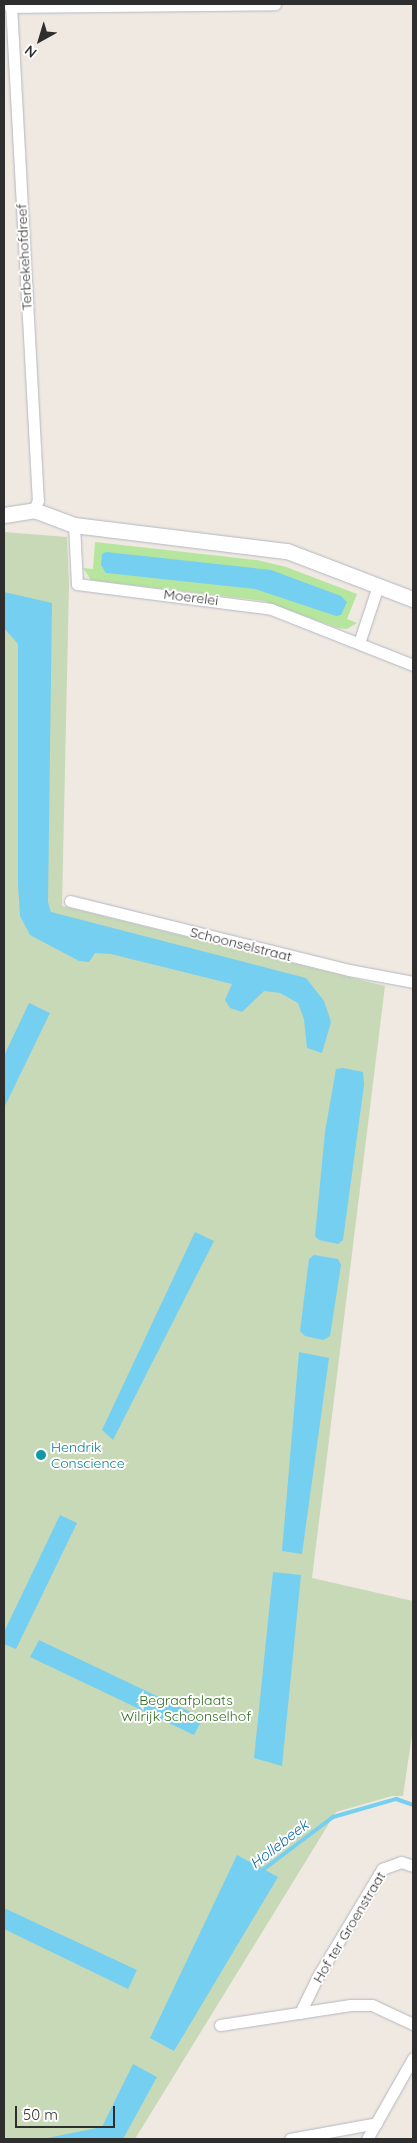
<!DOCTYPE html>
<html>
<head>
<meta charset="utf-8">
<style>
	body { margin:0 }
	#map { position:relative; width:417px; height:2143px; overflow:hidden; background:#efe9e1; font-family:Quicksand,sans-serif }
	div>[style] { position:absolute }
	.green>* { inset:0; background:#b6e59e }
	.cemetery>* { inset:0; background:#c8d9b8 }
	.water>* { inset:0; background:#75cff0 }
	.stream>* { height:4px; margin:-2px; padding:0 2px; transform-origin:2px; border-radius:2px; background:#75cff0 }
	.roads { filter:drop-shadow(0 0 1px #b4b7c1) drop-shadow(0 0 1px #b4b7c1) }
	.minor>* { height:11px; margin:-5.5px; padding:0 5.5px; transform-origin:5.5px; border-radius:5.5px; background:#fff }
	.tertiary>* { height:15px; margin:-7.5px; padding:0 7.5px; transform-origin:7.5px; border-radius:7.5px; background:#fff }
	.dots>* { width:14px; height:14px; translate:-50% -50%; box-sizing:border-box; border:2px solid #fff; border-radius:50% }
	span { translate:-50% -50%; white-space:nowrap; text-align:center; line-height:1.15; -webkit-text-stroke:4px #fff; paint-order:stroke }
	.street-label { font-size:14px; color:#2e2e2e }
	.culture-label { font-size:14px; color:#0d838f }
	.left { translate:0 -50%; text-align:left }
	.park-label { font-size:14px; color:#2c6e1b }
	.water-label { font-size:15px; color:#0d6fa3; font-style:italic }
	.frame { position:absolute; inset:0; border:5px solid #2e2e2e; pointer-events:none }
	.north { position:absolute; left:15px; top:15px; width:50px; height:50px; -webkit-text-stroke:4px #fff; paint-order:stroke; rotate:219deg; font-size:14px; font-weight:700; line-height:20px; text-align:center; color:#2e2e2e }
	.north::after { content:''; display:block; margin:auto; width:18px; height:22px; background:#2e2e2e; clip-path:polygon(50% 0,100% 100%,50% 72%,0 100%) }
	.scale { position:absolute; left:15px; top:2106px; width:100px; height:22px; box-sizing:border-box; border:2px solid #2e2e2e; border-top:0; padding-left:6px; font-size:15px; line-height:18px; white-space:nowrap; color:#2e2e2e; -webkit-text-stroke:4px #fff; paint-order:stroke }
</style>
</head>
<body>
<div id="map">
	<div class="green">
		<i style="clip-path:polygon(95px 542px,257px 560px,286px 567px,357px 594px,347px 619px,357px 623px,347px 629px,338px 628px,264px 601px,91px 580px,83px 568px,93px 569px)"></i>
	</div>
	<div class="cemetery">
		<i style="clip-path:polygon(4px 532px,67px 537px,69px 585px,62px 906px,385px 986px,312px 1578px,413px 1601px,413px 1728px,403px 1796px,392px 1796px,336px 1812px,135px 2139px,4px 2139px)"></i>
	</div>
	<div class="water">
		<i style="clip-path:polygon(106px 552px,271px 570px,341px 596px,347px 602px,341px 615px,336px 616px,255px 589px,106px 573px,101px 565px,102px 554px)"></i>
		<i style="clip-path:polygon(4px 592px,52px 603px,48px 902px,51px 912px,306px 978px,324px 1001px,331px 1022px,322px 1053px,307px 1048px,304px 1019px,298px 1003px,280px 993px,264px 991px,242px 1012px,230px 1008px,225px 1000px,232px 984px,111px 954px,95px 953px,89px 962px,79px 961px,30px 935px,20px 916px,18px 885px,18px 644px,4px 628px)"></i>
		<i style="clip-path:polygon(29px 1003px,50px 1013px,4px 1108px,4px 1056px)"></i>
		<i style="clip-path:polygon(343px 1068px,363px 1072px,364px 1085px,343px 1240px,338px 1244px,319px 1240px,315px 1236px,325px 1132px,336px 1069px)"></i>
		<i style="clip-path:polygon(195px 1232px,214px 1241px,113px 1440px,102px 1430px)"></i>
		<i style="clip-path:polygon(314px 1255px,338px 1259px,341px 1265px,330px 1336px,323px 1340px,305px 1336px,300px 1331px,309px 1259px)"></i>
		<i style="clip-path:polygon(299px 1352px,329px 1358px,302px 1554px,282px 1551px)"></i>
		<i style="clip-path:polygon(60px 1515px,77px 1523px,16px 1649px,4px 1644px,4px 1632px)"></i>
		<i style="clip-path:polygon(273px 1572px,301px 1575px,282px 1766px,254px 1758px)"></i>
		<i style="clip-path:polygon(39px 1640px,203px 1718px,194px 1735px,30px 1657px)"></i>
		<i style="clip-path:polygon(237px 1855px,278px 1877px,174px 2051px,150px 2038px)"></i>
		<i style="clip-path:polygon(4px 1908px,137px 1970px,128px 1989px,4px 1929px)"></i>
		<i style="clip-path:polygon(133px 2064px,157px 2077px,123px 2139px,42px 2139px,102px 2127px)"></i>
	</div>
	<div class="stream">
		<i style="left:260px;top:1872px;width:91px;rotate:-37deg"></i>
		<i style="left:333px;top:1817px;width:66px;rotate:-15.9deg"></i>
		<i style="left:396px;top:1799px;width:18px;rotate:19deg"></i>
	</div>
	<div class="roads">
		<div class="minor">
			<i style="left:11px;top:4px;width:497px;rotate:86.9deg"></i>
			<i style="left:38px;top:500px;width:11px;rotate:112deg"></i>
			<i style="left:10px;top:7px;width:265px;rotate:-0.6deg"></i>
			<i style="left:74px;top:525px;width:59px;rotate:87.1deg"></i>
			<i style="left:77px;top:584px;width:196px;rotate:7.3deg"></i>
			<i style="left:271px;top:609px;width:153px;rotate:21.5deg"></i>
			<i style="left:359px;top:643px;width:60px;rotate:-71.6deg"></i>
			<i style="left:70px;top:901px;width:287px;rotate:13.9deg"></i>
			<i style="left:349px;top:970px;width:65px;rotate:10.6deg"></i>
			<i style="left:300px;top:2013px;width:41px;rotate:-64.1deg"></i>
			<i style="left:318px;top:1976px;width:125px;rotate:-59.1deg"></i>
			<i style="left:382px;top:1869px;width:20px;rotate:-20deg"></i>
			<i style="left:401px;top:1862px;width:13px;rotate:18deg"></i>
			<i style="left:220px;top:2025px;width:132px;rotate:-8.7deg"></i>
			<i style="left:350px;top:2005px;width:22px"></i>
			<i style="left:372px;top:2005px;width:45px;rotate:24.9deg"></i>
			<i style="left:290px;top:2139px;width:88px;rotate:-10.4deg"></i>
			<i style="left:367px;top:2139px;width:93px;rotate:-60.4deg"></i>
		</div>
		<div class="tertiary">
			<i style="left:4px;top:515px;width:30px;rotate:-9deg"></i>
			<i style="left:34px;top:510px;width:43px;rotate:20.6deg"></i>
			<i style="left:74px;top:525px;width:215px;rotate:7deg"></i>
			<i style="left:287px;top:551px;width:135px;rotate:20.9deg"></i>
		</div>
	</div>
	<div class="dots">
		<i style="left:41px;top:1455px;background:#0f9aa8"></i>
	</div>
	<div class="street-label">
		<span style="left:24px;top:257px;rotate:-93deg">Terbekehofdreef</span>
		<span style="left:191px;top:597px;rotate:7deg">Moerelei</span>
		<span style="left:241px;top:944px;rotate:14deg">Schoonselstraat</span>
		<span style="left:349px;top:1927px;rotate:-59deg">Hof ter Groenstraat</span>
	</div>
	<div class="culture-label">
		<span class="left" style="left:51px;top:1455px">Hendrik<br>Conscience</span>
	</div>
	<div class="park-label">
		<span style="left:186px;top:1708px">Begraafplaats<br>Wilrijk Schoonselhof</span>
	</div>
	<div class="water-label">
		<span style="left:279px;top:1844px;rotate:-38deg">Hollebeek</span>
	</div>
	<div class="frame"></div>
	<div class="north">N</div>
	<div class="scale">50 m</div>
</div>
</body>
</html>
